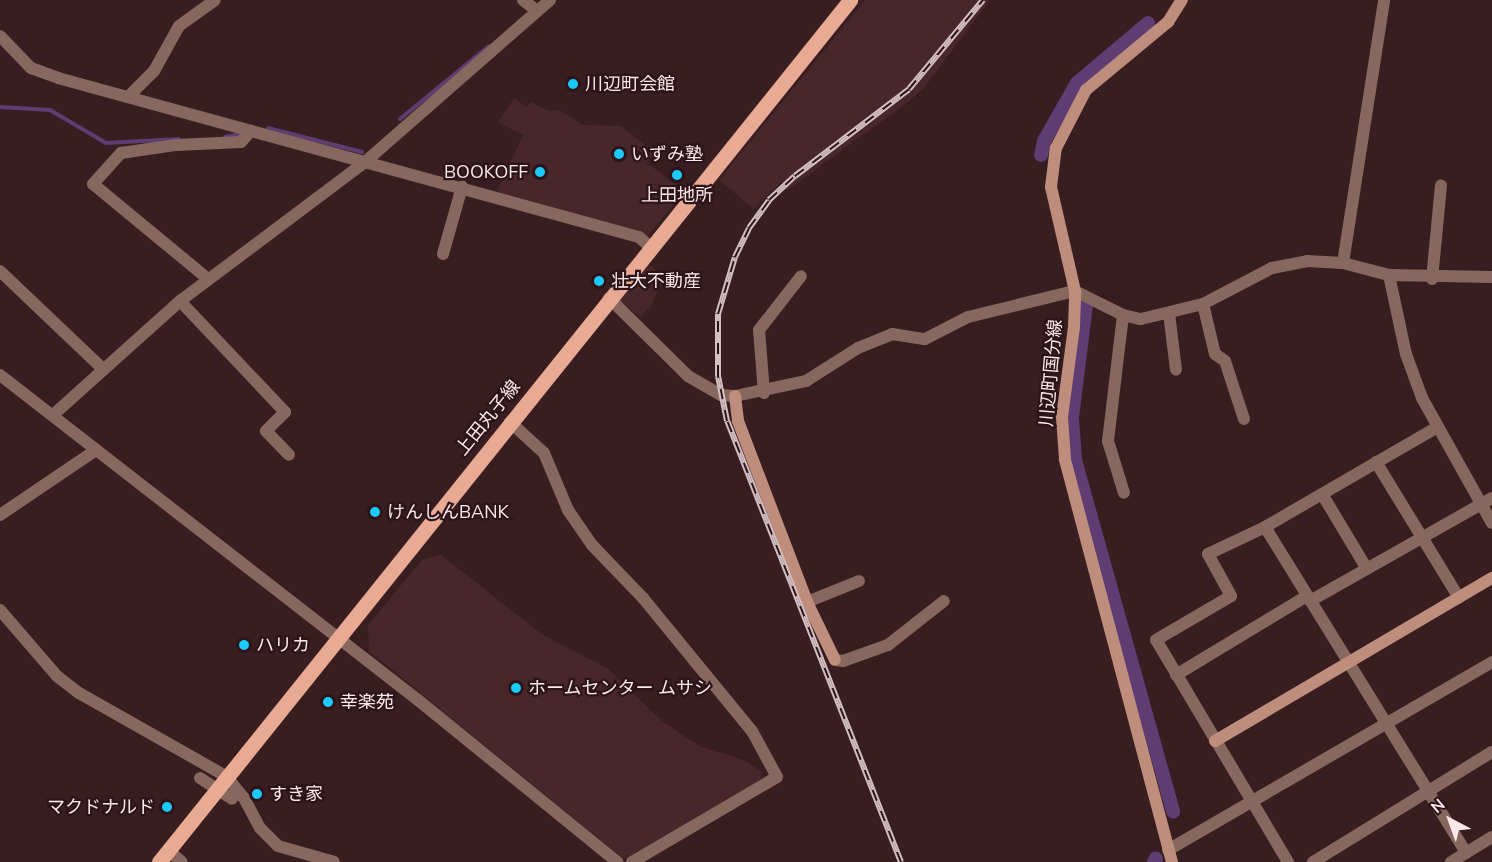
<!DOCTYPE html>
<html>
<head>
<meta charset="utf-8">
<style>
	body { margin:0 }
	#map { position:relative; width:1492px; height:862px; overflow:hidden; background:#381d21; font-family:"Nunito Sans","Noto Sans JP",sans-serif }
	div>[style] { position:absolute }
	.built>* { inset:0; background:#48272c }
	.stream>* { height:4px; margin:-2px; padding:0 2px; transform-origin:2px; border-radius:2px; background:#5f3c72 }
	.canal>* { height:14px; margin:-7px; padding:0 7px; transform-origin:7px; border-radius:7px; background:#5f3c72 }
	.street>* { height:12px; margin:-6px; padding:0 6px; transform-origin:6px; border-radius:6px; background:#87685e }
	.secondary>* { height:12px; margin:-6px; padding:0 6px; transform-origin:6px; border-radius:6px; background:#be8d7c }
	.primary>* { height:15px; margin:-7.5px; padding:0 7.5px; transform-origin:7.5px; border-radius:7.5px; background:#e9aa94 }
	.rail>* { height:6px; margin-top:-3px; transform-origin:0; background:repeating-linear-gradient(90deg,#2d1418 0 11px,#d3bec1 0 22px); box-sizing:border-box; border-block:2px solid #d3bec1 }
	.dots>* { width:16px; height:16px; translate:-50% -50%; box-sizing:border-box; border:3px solid #2d1418; border-radius:50% }
	span { translate:-50% -50%; white-space:nowrap; text-align:center; line-height:1.15; -webkit-text-stroke:4.5px #2d1418; paint-order:stroke }
	.poi-label { font-size:18px; color:#fbe8ea }
	.left { translate:0 -50%; text-align:left }
	.right { translate:-100% -50%; text-align:right }
	.street-label { font-size:18px; color:#fbe8ea }
	.north { position:absolute; left:1420px; top:790px; width:60px; height:60px; -webkit-text-stroke:4px #2d1418; paint-order:stroke; rotate:319deg; font-size:16px; font-weight:700; line-height:24px; text-align:center; color:#fbe8ea }
	.north::after { content:''; display:block; margin:auto; width:21px; height:27px; background:#fbe8ea; clip-path:polygon(50% 0,100% 100%,50% 72%,0 100%) }
</style>
</head>
<body>
<div id="map">
	<div class="built">
		<i style="clip-path:polygon(865px 0,990px 0,924px 88px,909px 101px,788px 190px,781px 182px,754px 209px,719px 180px)"></i>
		<i style="clip-path:polygon(514px 98px,526px 107px,531px 102px,548px 111px,559px 110px,583px 125px,621px 126px,655px 152px,647px 163px,684px 191px,648px 236px,497px 192px,523px 135px,498px 122px)"></i>
		<i style="clip-path:polygon(647px 263px,663px 276px,652px 305px,640px 317px,619px 300px)"></i>
		<i style="clip-path:polygon(441px 555px,543px 635px,607px 668px,662px 721px,701px 747px,744px 760px,762px 772px,761px 780px,624px 859px,369px 651px,368px 625px,422px 560px)"></i>
	</div>
	<div class="stream">
		<i style="left:0;top:107px;width:50px;rotate:3.4deg"></i>
		<i style="left:50px;top:110px;width:65px;rotate:30.5deg"></i>
		<i style="left:106px;top:143px;width:73px;rotate:-3.1deg"></i>
		<i style="left:400px;top:119px;width:115px;rotate:-39.4deg"></i>
		<i style="left:268px;top:128px;width:97px;rotate:14.3deg"></i>
		<i style="left:225px;top:137px;width:17px;rotate:-10deg"></i>
	</div>
	<div class="canal">
		<i style="left:1041px;top:155px;width:14px;rotate:-78deg"></i>
		<i style="left:1044px;top:141px;width:67px;rotate:-60.4deg"></i>
		<i style="left:1077px;top:83px;width:93px;rotate:-40.2deg"></i>
		<i style="left:1086px;top:305px;width:114px;rotate:97.1deg"></i>
		<i style="left:1072px;top:418px;width:42px;rotate:85.9deg"></i>
		<i style="left:1075px;top:460px;width:365px;rotate:74.4deg"></i>
		<i style="left:1154px;top:862px;width:4px;rotate:-63deg"></i>
	</div>
	<div class="street">
		<i style="left:523px;top:0;width:18px;rotate:38deg"></i>
		<i style="left:0;top:36px;width:45px;rotate:45.9deg"></i>
		<i style="left:31px;top:68px;width:29px;rotate:20deg"></i>
		<i style="left:58px;top:78px;width:602px;rotate:15.31deg"></i>
		<i style="left:639px;top:237px;width:15px;rotate:42deg"></i>
		<i style="left:128px;top:97px;width:37px;rotate:-45deg"></i>
		<i style="left:154px;top:71px;width:51px;rotate:-60.9deg"></i>
		<i style="left:179px;top:26px;width:44px;rotate:-35.8deg"></i>
		<i style="left:443px;top:254px;width:70px;rotate:-74.2deg"></i>
		<i style="left:1343px;top:263px;width:266px;rotate:-81.1deg"></i>
		<i style="left:0;top:271px;width:142px;rotate:43.6deg"></i>
		<i style="left:1389px;top:275px;width:81px;rotate:77.9deg"></i>
		<i style="left:1406px;top:354px;width:47px;rotate:70deg"></i>
		<i style="left:1422px;top:398px;width:143px;rotate:60.8deg"></i>
		<i style="left:208px;top:279px;width:149px;rotate:-140.4deg"></i>
		<i style="left:93px;top:184px;width:42px;rotate:-47.9deg"></i>
		<i style="left:121px;top:153px;width:56px;rotate:-8.3deg"></i>
		<i style="left:176px;top:145px;width:65px;rotate:-2.6deg"></i>
		<i style="left:241px;top:142px;width:15px;rotate:-48deg"></i>
		<i style="left:1432px;top:279px;width:94px;rotate:-84.5deg"></i>
		<i style="left:609px;top:298px;width:111px;rotate:44.6deg"></i>
		<i style="left:688px;top:376px;width:38px;rotate:30deg"></i>
		<i style="left:721px;top:395px;width:14px;rotate:4deg"></i>
		<i style="left:735px;top:396px;width:73px;rotate:-11.9deg"></i>
		<i style="left:806px;top:381px;width:62px;rotate:-32.4deg"></i>
		<i style="left:858px;top:348px;width:37px;rotate:-22deg"></i>
		<i style="left:892px;top:334px;width:33px;rotate:9deg"></i>
		<i style="left:925px;top:339px;width:48px;rotate:-27.1deg"></i>
		<i style="left:968px;top:317px;width:110px;rotate:-13.7deg"></i>
		<i style="left:1075px;top:291px;width:54px;rotate:26.6deg"></i>
		<i style="left:1123px;top:315px;width:18px;rotate:13deg"></i>
		<i style="left:1141px;top:319px;width:64px;rotate:-13.6deg"></i>
		<i style="left:1203px;top:304px;width:78px;rotate:-27.6deg"></i>
		<i style="left:1272px;top:268px;width:36px;rotate:-11deg"></i>
		<i style="left:1307px;top:261px;width:36px;rotate:3deg"></i>
		<i style="left:1343px;top:263px;width:48px;rotate:14.6deg"></i>
		<i style="left:1389px;top:275px;width:103px;rotate:1.1deg"></i>
		<i style="left:180px;top:301px;width:153px;rotate:46.6deg"></i>
		<i style="left:285px;top:412px;width:27px;rotate:135deg"></i>
		<i style="left:266px;top:431px;width:33px;rotate:46deg"></i>
		<i style="left:1203px;top:304px;width:51px;rotate:76.5deg"></i>
		<i style="left:1215px;top:354px;width:12px;rotate:35deg"></i>
		<i style="left:1225px;top:361px;width:61px;rotate:71.9deg"></i>
		<i style="left:1169px;top:313px;width:57px;rotate:83deg"></i>
		<i style="left:1123px;top:315px;width:127px;rotate:96.8deg"></i>
		<i style="left:1108px;top:441px;width:54px;rotate:72.9deg"></i>
		<i style="left:0;top:375px;width:529px;rotate:37.87deg"></i>
		<i style="left:418px;top:700px;width:257px;rotate:39.1deg"></i>
		<i style="left:764px;top:393px;width:63px;rotate:-94.5deg"></i>
		<i style="left:759px;top:330px;width:68px;rotate:-52.1deg"></i>
		<i style="left:53px;top:415px;width:171px;rotate:-41.9deg"></i>
		<i style="left:180px;top:301px;width:231px;rotate:-36.9deg"></i>
		<i style="left:365px;top:162px;width:246px;rotate:-41.2deg"></i>
		<i style="left:510px;top:422px;width:46px;rotate:42.4deg"></i>
		<i style="left:544px;top:453px;width:62px;rotate:67.2deg"></i>
		<i style="left:568px;top:510px;width:42px;rotate:55.6deg"></i>
		<i style="left:592px;top:545px;width:74px;rotate:46.1deg"></i>
		<i style="left:643px;top:598px;width:172px;rotate:50.7deg"></i>
		<i style="left:752px;top:731px;width:52px;rotate:61.5deg"></i>
		<i style="left:777px;top:777px;width:168px;rotate:149.6deg"></i>
		<i style="left:1376px;top:462px;width:159px;rotate:58.6deg"></i>
		<i style="left:1322px;top:494px;width:87px;rotate:59deg"></i>
		<i style="left:0;top:515px;width:116px;rotate:-34.1deg"></i>
		<i style="left:1265px;top:527px;width:383px;rotate:58.3deg"></i>
		<i style="left:1310px;top:601px;width:209px;rotate:-29.5deg"></i>
		<i style="left:807px;top:602px;width:56px;rotate:-22deg"></i>
		<i style="left:0;top:610px;width:87px;rotate:49.2deg"></i>
		<i style="left:57px;top:676px;width:28px;rotate:38deg"></i>
		<i style="left:79px;top:693px;width:169px;rotate:29.5deg"></i>
		<i style="left:226px;top:776px;width:28px;rotate:51deg"></i>
		<i style="left:244px;top:798px;width:34px;rotate:62deg"></i>
		<i style="left:260px;top:828px;width:25px;rotate:45deg"></i>
		<i style="left:278px;top:846px;width:58px;rotate:15.9deg"></i>
		<i style="left:835px;top:660px;width:8px;rotate:7deg"></i>
		<i style="left:843px;top:661px;width:48px;rotate:-19.6deg"></i>
		<i style="left:888px;top:645px;width:71px;rotate:-38.2deg"></i>
		<i style="left:1176px;top:675px;width:153px;rotate:-31.1deg"></i>
		<i style="left:200px;top:778px;width:38px;rotate:33deg"></i>
		<i style="left:168px;top:850px;width:18px;rotate:41deg"></i>
		<i style="left:1168px;top:850px;width:375px;rotate:-30.1deg"></i>
		<i style="left:1288px;top:862px;width:258px;rotate:-120.7deg"></i>
		<i style="left:1156px;top:640px;width:87px;rotate:-30.4deg"></i>
		<i style="left:1231px;top:596px;width:48px;rotate:-118.7deg"></i>
		<i style="left:1208px;top:554px;width:63px;rotate:-25.3deg"></i>
		<i style="left:1265px;top:527px;width:198px;rotate:-30.1deg"></i>
		<i style="left:1313px;top:862px;width:210px;rotate:-31.6deg"></i>
		<i style="left:1451px;top:862px;width:48px;rotate:-31.4deg"></i>
	</div>
	<div class="secondary">
		<i style="left:735px;top:396px;width:25px;rotate:83deg"></i>
		<i style="left:738px;top:421px;width:194px;rotate:69.1deg"></i>
		<i style="left:807px;top:602px;width:64px;rotate:64.2deg"></i>
		<i style="left:1215px;top:741px;width:321px;rotate:-30.5deg"></i>
		<i style="left:1172px;top:862px;width:417px;rotate:-104.9deg"></i>
		<i style="left:1065px;top:459px;width:42px;rotate:-94.1deg"></i>
		<i style="left:1062px;top:417px;width:91px;rotate:-82.4deg"></i>
		<i style="left:1074px;top:327px;width:36px;rotate:-88deg"></i>
		<i style="left:1075px;top:291px;width:107px;rotate:-103deg"></i>
		<i style="left:1051px;top:187px;width:39px;rotate:-83deg"></i>
		<i style="left:1056px;top:148px;width:65px;rotate:-62.7deg"></i>
		<i style="left:1086px;top:90px;width:107px;rotate:-39.7deg"></i>
		<i style="left:1168px;top:22px;width:26px;rotate:-58deg"></i>
	</div>
	<div class="primary">
		<i style="left:159px;top:862px;width:1105px;rotate:-51.28deg"></i>
	</div>
	<div class="rail">
		<i style="left:901px;top:862px;width:474px;rotate:-111.5deg"></i>
		<i style="left:727px;top:421px;width:46px;rotate:-101.3deg"></i>
		<i style="left:718px;top:376px;width:62px;rotate:-90deg"></i>
		<i style="left:718px;top:314px;width:59px;rotate:-73.4deg"></i>
		<i style="left:735px;top:257px;width:32px;rotate:-64deg"></i>
		<i style="left:749px;top:228px;width:34px;rotate:-54deg"></i>
		<i style="left:769px;top:200px;width:35px;rotate:-43deg"></i>
		<i style="left:795px;top:176px;width:143px;rotate:-37.3deg"></i>
		<i style="left:909px;top:89px;width:116px;rotate:-50.3deg"></i>
	</div>
	<div class="dots">
		<i style="left:573px;top:84px;background:#1acafc"></i>
		<i style="left:619px;top:154px;background:#1acafc"></i>
		<i style="left:540px;top:172px;background:#1acafc"></i>
		<i style="left:677px;top:175px;background:#1acafc"></i>
		<i style="left:599px;top:281px;background:#1acafc"></i>
		<i style="left:375px;top:512px;background:#1acafc"></i>
		<i style="left:244px;top:645px;background:#1acafc"></i>
		<i style="left:516px;top:688px;background:#1acafc"></i>
		<i style="left:328px;top:702px;background:#1acafc"></i>
		<i style="left:257px;top:794px;background:#1acafc"></i>
		<i style="left:167px;top:807px;background:#1acafc"></i>
	</div>
	<div class="poi-label">
		<span class="left" style="left:585px;top:84px">川辺町会館</span>
		<span class="left" style="left:631px;top:154px">いずみ塾</span>
		<span class="right" style="left:528px;top:172px">BOOKOFF</span>
		<span style="left:677px;top:195px">上田地所</span>
		<span class="left" style="left:611px;top:281px">壮大不動産</span>
		<span class="left" style="left:387px;top:512px">けんしんBANK</span>
		<span class="left" style="left:256px;top:645px">ハリカ</span>
		<span class="left" style="left:528px;top:688px">ホームセンター ムサシ</span>
		<span class="left" style="left:340px;top:702px">幸楽苑</span>
		<span class="left" style="left:269px;top:794px">すき家</span>
		<span class="right" style="left:155px;top:807px">マクドナルド</span>
	</div>
	<div class="street-label">
		<span style="left:1051px;top:373px;rotate:-85deg">川辺町国分線</span>
		<span style="left:488px;top:418px;rotate:-51deg">上田丸子線</span>
	</div>
	<div class="north">N</div>
</div>
</body>
</html>
